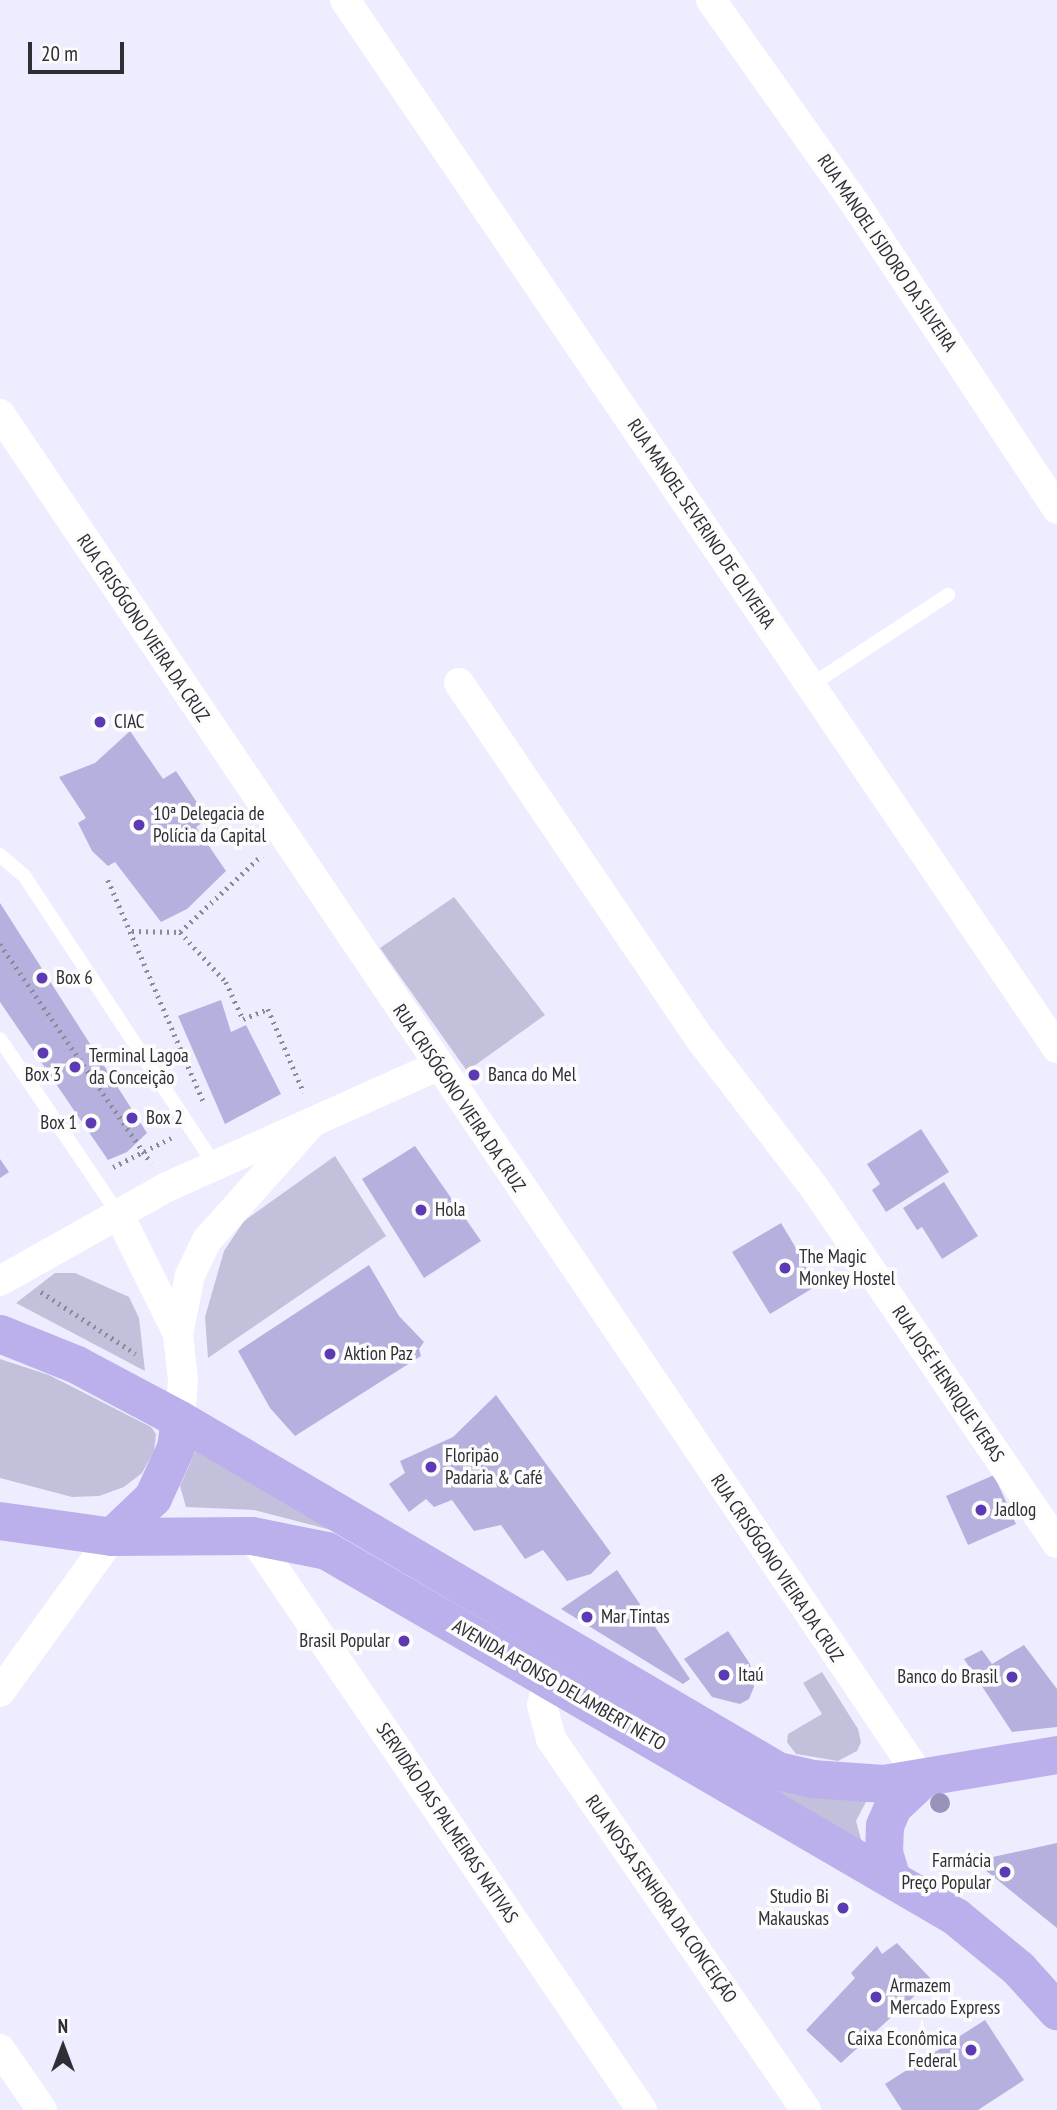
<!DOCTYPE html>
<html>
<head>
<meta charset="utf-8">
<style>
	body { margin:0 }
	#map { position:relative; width:1057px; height:2110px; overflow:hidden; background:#eeedff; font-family:"PT Sans Narrow",sans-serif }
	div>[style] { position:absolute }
	.green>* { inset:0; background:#c3c0db }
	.building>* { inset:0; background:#b5b0dd }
	.path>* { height:4.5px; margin-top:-2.25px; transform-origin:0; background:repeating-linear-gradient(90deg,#8b8a97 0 2px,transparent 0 7px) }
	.service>* { height:14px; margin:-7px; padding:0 7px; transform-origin:7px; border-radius:7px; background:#fff }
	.minor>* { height:30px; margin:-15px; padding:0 15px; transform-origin:15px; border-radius:15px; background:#fff }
	.primary>* { height:38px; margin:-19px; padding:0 19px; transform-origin:19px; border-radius:19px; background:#bbb0eb }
	.trees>* { width:20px; height:20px; margin:-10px; border-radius:50%; background:#9993bb }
	.dots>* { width:19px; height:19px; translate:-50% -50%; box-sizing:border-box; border:4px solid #fcfcfc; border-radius:50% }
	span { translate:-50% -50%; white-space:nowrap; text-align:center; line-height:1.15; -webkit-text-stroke:7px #fcfcfc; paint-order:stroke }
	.street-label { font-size:19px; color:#2f2e35 }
	.poi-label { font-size:19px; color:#2f2e35 }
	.left { translate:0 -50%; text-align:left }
	.right { translate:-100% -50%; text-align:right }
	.north { position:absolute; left:28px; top:2012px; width:70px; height:70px; -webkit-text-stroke:5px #fcfcfc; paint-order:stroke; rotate:0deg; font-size:19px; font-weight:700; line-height:28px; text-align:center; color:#2f2e35 }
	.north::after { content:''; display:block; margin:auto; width:24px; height:32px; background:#2f2e35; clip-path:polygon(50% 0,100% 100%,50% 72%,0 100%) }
	.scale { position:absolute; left:28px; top:42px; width:96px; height:32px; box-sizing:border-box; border:4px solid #2f2e35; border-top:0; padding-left:9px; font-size:21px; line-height:24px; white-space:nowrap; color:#2f2e35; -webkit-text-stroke:5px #fcfcfc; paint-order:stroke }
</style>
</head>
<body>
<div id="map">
	<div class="green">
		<i style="clip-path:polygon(454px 897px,545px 1015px,467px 1071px,380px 948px)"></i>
		<i style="clip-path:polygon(335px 1156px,386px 1236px,208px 1358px,205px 1317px,224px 1251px,244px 1221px)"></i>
		<i style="clip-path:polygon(55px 1273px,75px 1273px,129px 1297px,139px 1318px,145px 1371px,16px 1303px)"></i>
		<i style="clip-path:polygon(0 1359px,49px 1375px,151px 1427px,156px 1434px,154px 1451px,142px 1473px,124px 1487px,99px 1496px,72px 1497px,0 1478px)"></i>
		<i style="clip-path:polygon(198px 1446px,335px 1531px,254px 1510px,186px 1507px,180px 1486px)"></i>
		<i style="clip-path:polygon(822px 1672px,858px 1729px,861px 1742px,857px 1751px,838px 1761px,796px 1754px,787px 1742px,788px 1734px,822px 1714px,803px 1683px)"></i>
		<i style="clip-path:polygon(732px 1770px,867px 1800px,856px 1821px,864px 1850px)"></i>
	</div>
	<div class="building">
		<i style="clip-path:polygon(130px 731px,163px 779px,176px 771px,208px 819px,196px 827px,226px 871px,187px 909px,161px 922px,115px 862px,108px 866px,92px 851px,78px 823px,86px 818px,59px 777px,95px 763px)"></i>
		<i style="clip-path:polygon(0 903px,147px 1133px,127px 1152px,108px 1160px,0 1002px)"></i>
		<i style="clip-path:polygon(221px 1000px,231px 1032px,246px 1025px,281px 1094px,225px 1124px,178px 1016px)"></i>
		<i style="clip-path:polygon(921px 1129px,949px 1172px,886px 1212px,872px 1190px,880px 1184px,867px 1164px)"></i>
		<i style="clip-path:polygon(415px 1146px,481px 1241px,424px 1278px,362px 1179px)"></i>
		<i style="clip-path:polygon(0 1159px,9px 1172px,0 1178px)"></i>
		<i style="clip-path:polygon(944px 1182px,978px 1236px,942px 1259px,922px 1227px,917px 1230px,903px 1208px)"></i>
		<i style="clip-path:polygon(781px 1223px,818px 1285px,770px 1314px,732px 1252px)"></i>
		<i style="clip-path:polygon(369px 1265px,399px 1316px,424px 1342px,419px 1349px,421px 1356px,295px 1436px,270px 1408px,238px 1351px)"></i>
		<i style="clip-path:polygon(496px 1395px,611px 1553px,591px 1574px,567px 1581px,543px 1550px,525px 1559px,501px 1525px,474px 1531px,452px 1500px,434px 1507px,426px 1499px,409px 1512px,389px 1484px,405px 1473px,400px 1461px,453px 1437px)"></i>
		<i style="clip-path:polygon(994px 1475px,1016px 1524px,968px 1545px,946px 1496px)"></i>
		<i style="clip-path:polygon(617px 1570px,690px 1679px,683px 1684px,561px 1609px)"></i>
		<i style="clip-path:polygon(728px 1631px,750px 1664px,754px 1687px,749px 1699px,740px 1704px,712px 1697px,684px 1659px)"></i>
		<i style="clip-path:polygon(1024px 1645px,1057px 1689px,1057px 1727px,1012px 1732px,964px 1659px,982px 1650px,992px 1664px)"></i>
		<i style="clip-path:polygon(1057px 1843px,1057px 1928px,974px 1861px)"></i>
		<i style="clip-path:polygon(897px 1943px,932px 1980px,841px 2063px,806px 2030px,855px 1978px,851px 1973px,877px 1946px,882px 1954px)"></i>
		<i style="clip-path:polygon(985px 2020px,1024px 2080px,978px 2110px,902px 2110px,885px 2084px)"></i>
	</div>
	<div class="path">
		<i style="left:108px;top:880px;width:241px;rotate:66.7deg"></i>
		<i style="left:132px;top:931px;width:48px;rotate:1.2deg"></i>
		<i style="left:180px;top:932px;width:112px;rotate:-43.2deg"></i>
		<i style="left:180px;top:932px;width:68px;rotate:47.4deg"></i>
		<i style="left:226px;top:982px;width:41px;rotate:65.3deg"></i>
		<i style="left:243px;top:1019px;width:27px;rotate:-22deg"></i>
		<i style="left:268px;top:1009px;width:91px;rotate:66.8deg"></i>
		<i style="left:0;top:944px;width:266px;rotate:55.4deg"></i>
		<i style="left:113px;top:1167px;width:65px;rotate:-26.6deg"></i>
		<i style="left:41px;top:1292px;width:113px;rotate:33.1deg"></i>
	</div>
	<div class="service">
		<i style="left:811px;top:685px;width:164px;rotate:-33.3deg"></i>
		<i style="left:0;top:855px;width:33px;rotate:41deg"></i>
		<i style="left:25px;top:877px;width:345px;rotate:56.6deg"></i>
		<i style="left:0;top:1039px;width:210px;rotate:55.9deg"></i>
	</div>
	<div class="minor">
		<i style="left:345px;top:0;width:1267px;rotate:55.81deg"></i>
		<i style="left:711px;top:0;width:255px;rotate:54.7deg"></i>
		<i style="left:858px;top:208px;width:361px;rotate:56.5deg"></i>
		<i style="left:0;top:414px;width:1648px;rotate:55.98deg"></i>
		<i style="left:459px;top:683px;width:431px;rotate:55.9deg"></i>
		<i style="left:701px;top:1040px;width:189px;rotate:52.5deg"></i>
		<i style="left:816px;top:1190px;width:427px;rotate:55.7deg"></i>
		<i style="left:118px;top:1213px;width:135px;rotate:63.6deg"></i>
		<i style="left:0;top:1281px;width:192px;rotate:-29.4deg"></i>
		<i style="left:167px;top:1187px;width:296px;rotate:-24.1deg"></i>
		<i style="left:180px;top:1420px;width:40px;rotate:-85.7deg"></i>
		<i style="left:183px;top:1380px;width:46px;rotate:-96.2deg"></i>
		<i style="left:178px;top:1334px;width:60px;rotate:-78.5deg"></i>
		<i style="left:190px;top:1275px;width:39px;rotate:-64deg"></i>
		<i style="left:207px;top:1240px;width:152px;rotate:-48.2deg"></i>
		<i style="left:252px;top:1536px;width:694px;rotate:55.81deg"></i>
		<i style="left:549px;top:1679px;width:27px;rotate:105deg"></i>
		<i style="left:542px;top:1705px;width:35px;rotate:75deg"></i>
		<i style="left:551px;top:1739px;width:450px;rotate:55.5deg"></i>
		<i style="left:0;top:1692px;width:191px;rotate:-54.1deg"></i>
		<i style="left:0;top:2049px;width:74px;rotate:55.5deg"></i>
	</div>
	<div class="primary">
		<i style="left:0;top:1334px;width:83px;rotate:21.9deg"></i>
		<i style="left:77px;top:1365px;width:117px;rotate:28.1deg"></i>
		<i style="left:180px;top:1420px;width:693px;rotate:30.41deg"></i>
		<i style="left:778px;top:1771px;width:35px;rotate:13deg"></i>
		<i style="left:812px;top:1779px;width:72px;rotate:4deg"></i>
		<i style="left:884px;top:1784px;width:175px;rotate:-9.5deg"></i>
		<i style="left:0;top:1521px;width:113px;rotate:8.1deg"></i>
		<i style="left:112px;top:1537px;width:140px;rotate:-0.4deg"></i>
		<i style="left:252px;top:1536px;width:76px;rotate:11.3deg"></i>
		<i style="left:327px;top:1551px;width:728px;rotate:30.19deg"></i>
		<i style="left:956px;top:1917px;width:82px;rotate:39.5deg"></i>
		<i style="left:1019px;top:1969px;width:57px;rotate:47.9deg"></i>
		<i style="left:112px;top:1537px;width:57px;rotate:-43.6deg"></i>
		<i style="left:153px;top:1498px;width:55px;rotate:-65.3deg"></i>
		<i style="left:176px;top:1448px;width:28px;rotate:-82deg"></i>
		<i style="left:892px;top:1879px;width:27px;rotate:-107deg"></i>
		<i style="left:884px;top:1853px;width:27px;rotate:-88deg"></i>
		<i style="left:885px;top:1826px;width:21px;rotate:-67deg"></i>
		<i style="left:893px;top:1807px;width:40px;rotate:-43deg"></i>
	</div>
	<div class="trees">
		<i style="left:940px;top:1803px"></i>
	</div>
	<div class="dots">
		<i style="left:100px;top:722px;background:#5c3ab3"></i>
		<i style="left:139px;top:825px;background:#5c3ab3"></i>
		<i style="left:42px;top:978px;background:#5c3ab3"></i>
		<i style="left:43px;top:1053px;background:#5c3ab3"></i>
		<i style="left:75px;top:1067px;background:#5c3ab3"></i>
		<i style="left:474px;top:1075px;background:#5c3ab3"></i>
		<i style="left:132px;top:1118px;background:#5c3ab3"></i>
		<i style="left:91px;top:1123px;background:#5c3ab3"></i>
		<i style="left:421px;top:1210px;background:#5c3ab3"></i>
		<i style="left:785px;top:1268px;background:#5c3ab3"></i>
		<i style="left:330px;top:1354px;background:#5c3ab3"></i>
		<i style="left:431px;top:1467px;background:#5c3ab3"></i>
		<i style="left:981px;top:1510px;background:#5c3ab3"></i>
		<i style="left:587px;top:1617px;background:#5c3ab3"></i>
		<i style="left:404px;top:1641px;background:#5c3ab3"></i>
		<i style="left:724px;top:1675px;background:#5c3ab3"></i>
		<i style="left:1012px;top:1677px;background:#5c3ab3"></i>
		<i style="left:1005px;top:1872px;background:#5c3ab3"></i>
		<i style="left:843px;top:1908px;background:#5c3ab3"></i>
		<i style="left:876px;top:1997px;background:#5c3ab3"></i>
		<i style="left:971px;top:2050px;background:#5c3ab3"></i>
	</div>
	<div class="street-label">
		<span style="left:887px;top:253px;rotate:56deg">RUA MANOEL ISIDORO DA SILVEIRA</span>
		<span style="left:701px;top:524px;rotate:56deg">RUA MANOEL SEVERINO DE OLIVEIRA</span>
		<span style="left:143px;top:628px;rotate:56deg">RUA CRISÓGONO VIEIRA DA CRUZ</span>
		<span style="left:459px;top:1098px;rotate:56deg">RUA CRISÓGONO VIEIRA DA CRUZ</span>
		<span style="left:948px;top:1384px;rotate:56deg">RUA JOSÉ HENRIQUE VERAS</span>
		<span style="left:777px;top:1568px;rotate:56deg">RUA CRISÓGONO VIEIRA DA CRUZ</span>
		<span style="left:559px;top:1685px;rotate:30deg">AVENIDA AFONSO DELAMBERT NETO</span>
		<span style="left:447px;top:1823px;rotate:56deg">SERVIDÃO DAS PALMEIRAS NATIVAS</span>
		<span style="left:661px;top:1899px;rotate:55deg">RUA NOSSA SENHORA DA CONCEIÇÃO</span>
	</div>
	<div class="poi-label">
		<span class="left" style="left:114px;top:722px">CIAC</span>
		<span class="left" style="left:153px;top:825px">10ª Delegacia de<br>Polícia da Capital</span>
		<span class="left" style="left:56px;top:978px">Box 6</span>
		<span class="left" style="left:89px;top:1067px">Terminal Lagoa<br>da Conceição</span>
		<span style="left:43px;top:1075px">Box 3</span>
		<span class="left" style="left:488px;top:1075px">Banca do Mel</span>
		<span class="left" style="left:146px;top:1118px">Box 2</span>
		<span class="right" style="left:77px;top:1123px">Box 1</span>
		<span class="left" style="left:435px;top:1210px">Hola</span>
		<span class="left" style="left:799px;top:1268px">The Magic<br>Monkey Hostel</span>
		<span class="left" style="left:344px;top:1354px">Aktion Paz</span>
		<span class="left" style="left:445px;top:1467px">Floripão<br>Padaria &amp; Café</span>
		<span class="left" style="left:995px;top:1510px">Jadlog</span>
		<span class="left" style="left:601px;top:1617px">Mar Tintas</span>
		<span class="right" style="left:390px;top:1641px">Brasil Popular</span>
		<span class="left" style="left:738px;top:1675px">Itaú</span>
		<span class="right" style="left:998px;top:1677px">Banco do Brasil</span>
		<span class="right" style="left:991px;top:1872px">Farmácia<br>Preço Popular</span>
		<span class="right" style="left:829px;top:1908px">Studio Bi<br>Makauskas</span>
		<span class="left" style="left:890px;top:1997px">Armazem<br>Mercado Express</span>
		<span class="right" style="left:957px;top:2050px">Caixa Econômica<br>Federal</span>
	</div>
	<div class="north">N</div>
	<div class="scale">20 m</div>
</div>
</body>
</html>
